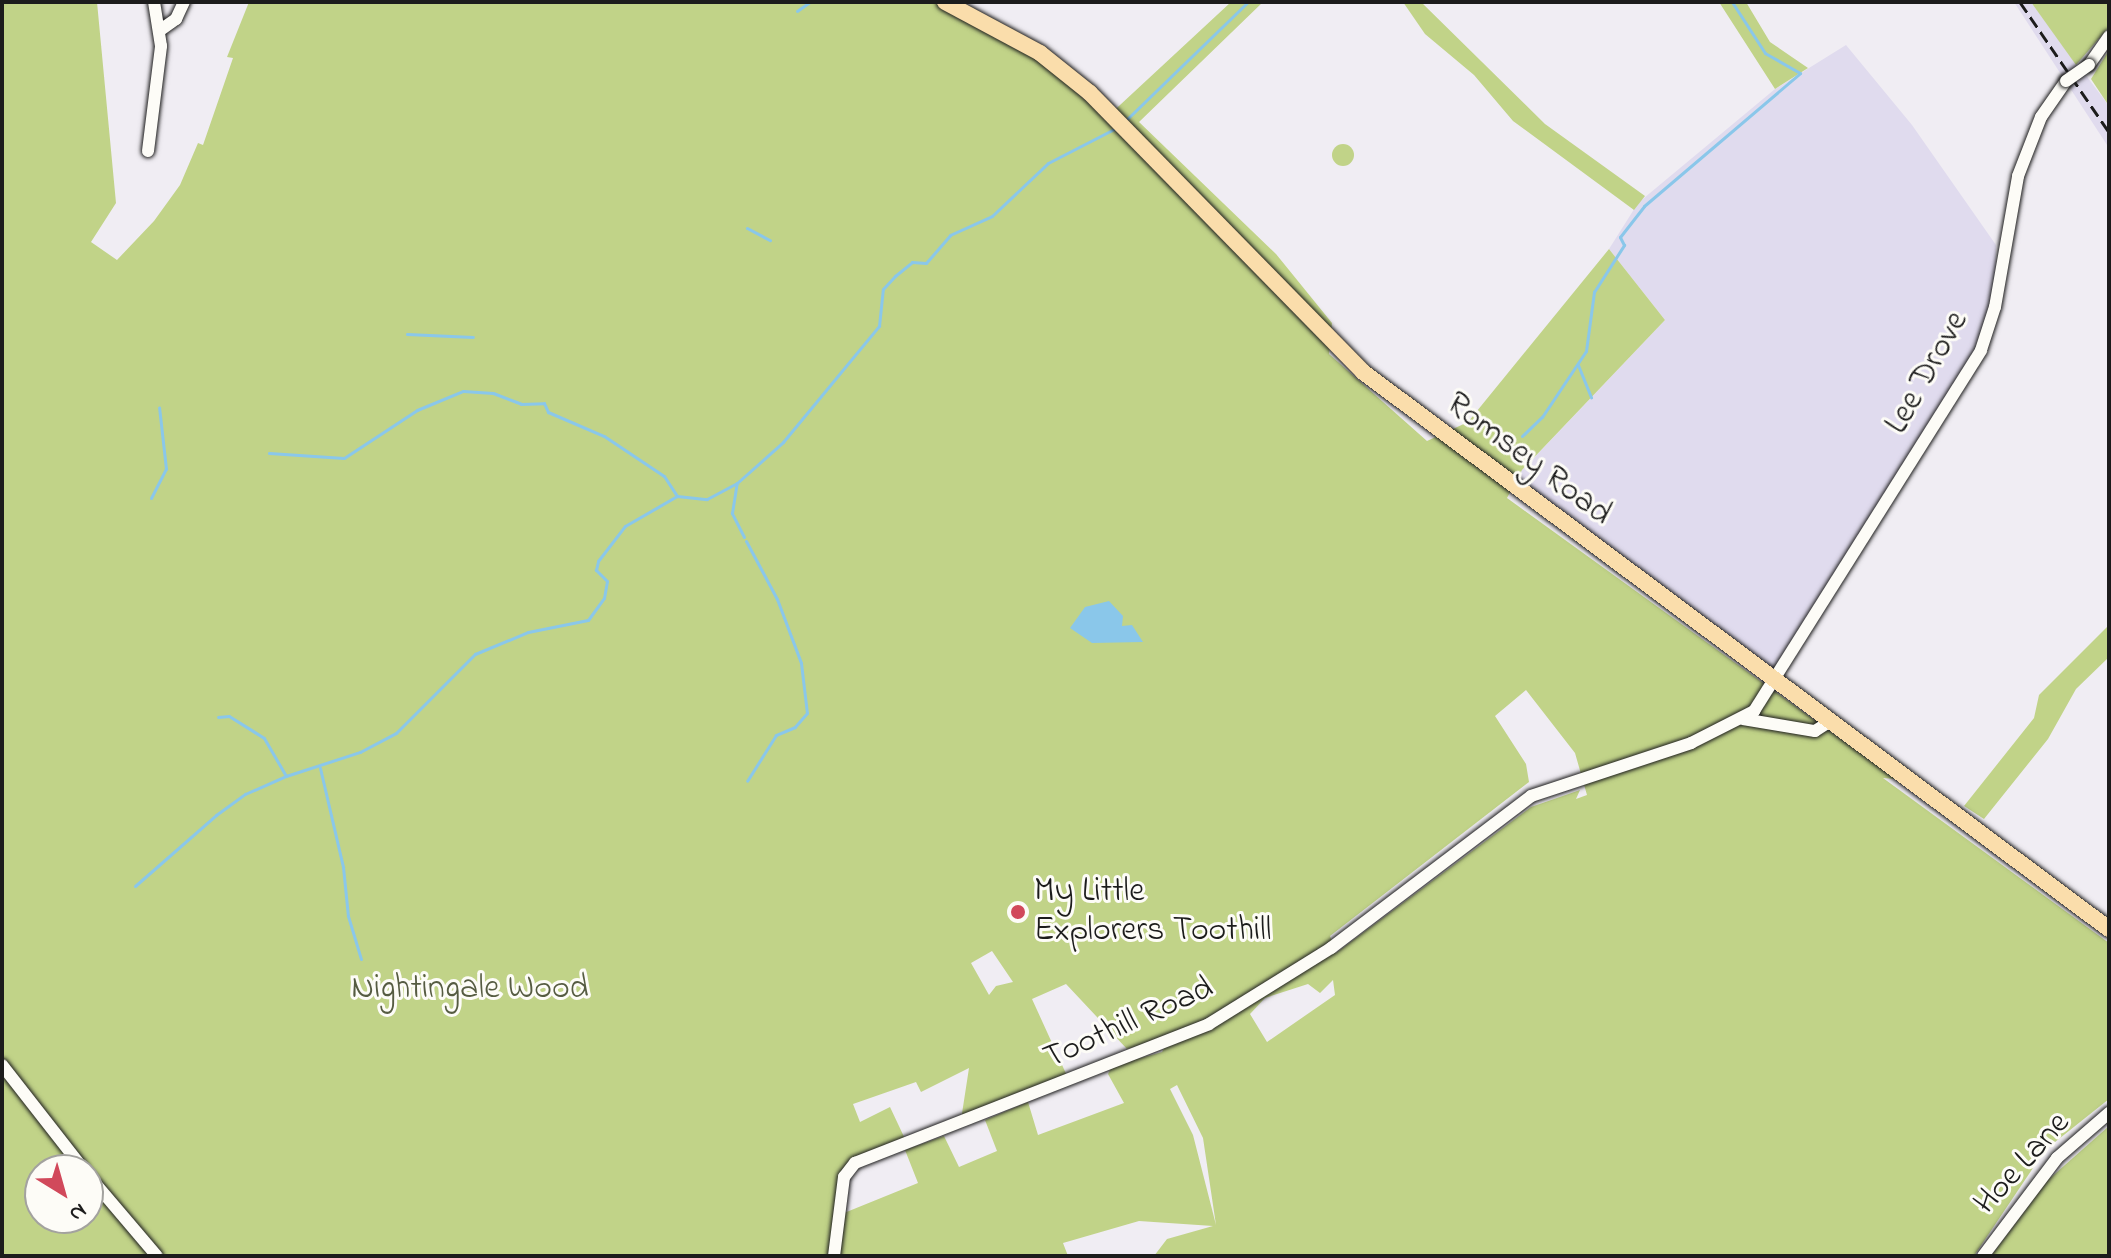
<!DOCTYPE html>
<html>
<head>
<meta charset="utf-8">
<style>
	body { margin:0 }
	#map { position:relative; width:2111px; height:1258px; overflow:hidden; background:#f0edf3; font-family:"Indie Flower",sans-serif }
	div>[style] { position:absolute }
	.built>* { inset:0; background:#e0dbee }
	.green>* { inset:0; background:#c1d388 }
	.round { border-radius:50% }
	.water>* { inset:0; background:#8ac7ea }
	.stream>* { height:3px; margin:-1.5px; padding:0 1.5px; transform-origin:1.5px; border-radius:1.5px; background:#8ac7ea }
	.roads { filter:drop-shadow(0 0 2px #1c1c1c) drop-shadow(0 0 2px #1c1c1c) }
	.minor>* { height:12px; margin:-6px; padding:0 6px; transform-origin:6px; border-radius:6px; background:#fdfcf7 }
	.major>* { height:16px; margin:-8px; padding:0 8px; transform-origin:8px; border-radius:8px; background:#faddab }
	.rail>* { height:3px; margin-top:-1.5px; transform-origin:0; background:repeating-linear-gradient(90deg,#1c1c1c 0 12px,transparent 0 18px) }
	.bridges { filter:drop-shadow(0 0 2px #1c1c1c) drop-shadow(0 0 2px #1c1c1c) }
	.minor-bridge>* { height:12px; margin:-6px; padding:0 6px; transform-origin:6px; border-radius:6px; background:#fdfcf7 }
	.dots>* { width:22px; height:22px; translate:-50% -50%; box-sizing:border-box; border:4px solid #fdfcf7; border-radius:50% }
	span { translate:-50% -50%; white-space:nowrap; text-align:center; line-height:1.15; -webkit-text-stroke:6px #fdfcf7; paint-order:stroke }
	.street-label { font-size:34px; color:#1c1c1c }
	.poi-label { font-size:34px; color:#1c1c1c }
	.left { translate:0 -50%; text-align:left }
	.park-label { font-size:34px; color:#565c42 }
	.frame { position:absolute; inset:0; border:4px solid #1c1c1c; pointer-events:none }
	.north { position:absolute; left:24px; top:1154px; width:80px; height:80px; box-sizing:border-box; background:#fdfcf7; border:2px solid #a3a29f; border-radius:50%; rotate:143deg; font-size:22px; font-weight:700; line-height:32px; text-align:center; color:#1c1c1c }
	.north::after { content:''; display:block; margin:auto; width:28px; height:36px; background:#d1495b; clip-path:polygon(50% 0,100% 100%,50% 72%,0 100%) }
</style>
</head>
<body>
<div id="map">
	<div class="built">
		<i style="clip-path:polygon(2014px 2px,2031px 2px,2109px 106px,2109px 148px)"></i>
		<i style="clip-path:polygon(1846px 45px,1912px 125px,1996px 245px,1995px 307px,1989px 332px,1772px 682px,1508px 485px,1665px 320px,1609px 249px,1638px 203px,1775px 89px)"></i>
	</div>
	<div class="green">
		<i style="clip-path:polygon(evenodd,2px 2px,97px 2px,116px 203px,91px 242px,117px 260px,154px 221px,180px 185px,198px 143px,203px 145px,233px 58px,227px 57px,249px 2px,937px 2px,1036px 57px,1106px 118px,1231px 2px,1263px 2px,1139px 122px,1276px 254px,1332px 323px,1329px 354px,1427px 441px,1468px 422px,1609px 249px,1665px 320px,1522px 470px,1507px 498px,1896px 779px,1883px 778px,2109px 943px,2109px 1099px,2045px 1150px,1974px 1256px,1154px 1256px,1167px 1239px,1213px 1226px,1139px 1221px,1063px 1243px,1068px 1256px,838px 1256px,844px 1213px,918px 1183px,905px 1150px,944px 1136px,959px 1167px,997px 1151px,985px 1120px,1028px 1102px,1038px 1135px,1124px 1103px,1108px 1074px,1112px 1066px,1162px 1052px,1171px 1036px,1127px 1049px,1066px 984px,1032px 999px,1068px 1078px,961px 1120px,969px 1068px,921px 1092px,916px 1082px,853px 1104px,860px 1122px,890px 1107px,906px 1141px,853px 1160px,828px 1256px,2px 1256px,2px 2px,1526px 690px,1575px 753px,1587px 795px,1576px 799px,1580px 790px,1531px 807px,1336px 953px,1330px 936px,1529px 782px,1526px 764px,1495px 716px,1526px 690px,2px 2px,992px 951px,1013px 982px,996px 986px,989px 995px,971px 963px,992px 951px,2px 2px,1333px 980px,1335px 995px,1267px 1042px,1250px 1014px,1265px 998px,1308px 984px,1320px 993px,1333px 980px,2px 2px,1177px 1085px,1203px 1138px,1216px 1225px,1193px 1135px,1170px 1089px,1177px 1085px,2px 2px,40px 1170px,88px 1170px,88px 1218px,40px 1218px,40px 1170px)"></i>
		<i style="clip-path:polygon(1403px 2px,1421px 2px,1545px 124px,1645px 196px,1634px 210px,1513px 121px,1474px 75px,1425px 34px)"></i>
		<i style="clip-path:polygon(1719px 2px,1746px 2px,1770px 42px,1808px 68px,1775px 89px)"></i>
		<i style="clip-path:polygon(2031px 2px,2109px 2px,2109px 27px,2076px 65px)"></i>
		<i style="clip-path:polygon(2109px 50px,2109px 106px,2091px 79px)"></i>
		<i class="round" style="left:1332px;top:144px;width:22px;height:22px"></i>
		<i style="clip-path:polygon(2109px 625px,2109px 657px,2076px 689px,2048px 739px,1984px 819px,1964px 806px,2034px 718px,2039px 695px)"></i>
		<i style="clip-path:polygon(2109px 1126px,2109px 1256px,1991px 1256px,2048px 1180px)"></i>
	</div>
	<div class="water">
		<i style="clip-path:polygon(1109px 601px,1123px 616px,1122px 626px,1132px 625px,1143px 642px,1092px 643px,1070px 628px,1085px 607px)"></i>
	</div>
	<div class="stream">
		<i style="left:797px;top:11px;width:16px;rotate:-35deg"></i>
		<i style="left:1125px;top:121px;width:171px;rotate:-44.1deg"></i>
		<i style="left:747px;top:228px;width:26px;rotate:28deg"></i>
		<i style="left:407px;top:334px;width:66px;rotate:2.6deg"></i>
		<i style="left:1578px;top:365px;width:35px;rotate:68deg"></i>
		<i style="left:1522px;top:436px;width:28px;rotate:-44deg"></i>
		<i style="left:1542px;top:417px;width:79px;rotate:-56.3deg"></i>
		<i style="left:1586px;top:351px;width:60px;rotate:-82.3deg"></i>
		<i style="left:1594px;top:292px;width:56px;rotate:-57.4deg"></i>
		<i style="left:1624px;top:245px;width:9px;rotate:-117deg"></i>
		<i style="left:1620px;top:237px;width:39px;rotate:-52deg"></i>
		<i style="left:1644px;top:206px;width:205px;rotate:-40.4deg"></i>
		<i style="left:1800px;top:73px;width:40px;rotate:-150.3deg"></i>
		<i style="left:1765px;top:53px;width:61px;rotate:-122.9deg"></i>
		<i style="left:269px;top:453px;width:75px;rotate:3.8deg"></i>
		<i style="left:344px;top:458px;width:87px;rotate:-33.3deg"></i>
		<i style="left:417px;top:410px;width:50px;rotate:-22.4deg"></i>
		<i style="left:463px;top:391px;width:30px;rotate:4deg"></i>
		<i style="left:493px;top:393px;width:30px;rotate:21deg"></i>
		<i style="left:521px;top:404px;width:23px;rotate:-2deg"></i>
		<i style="left:544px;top:403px;width:10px;rotate:66deg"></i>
		<i style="left:548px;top:412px;width:61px;rotate:23.2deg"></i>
		<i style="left:604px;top:436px;width:72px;rotate:33.7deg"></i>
		<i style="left:664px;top:476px;width:24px;rotate:57deg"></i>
		<i style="left:151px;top:498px;width:33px;rotate:-63deg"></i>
		<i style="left:166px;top:469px;width:62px;rotate:-96.4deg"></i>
		<i style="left:744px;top:537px;width:27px;rotate:-117deg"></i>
		<i style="left:732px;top:513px;width:30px;rotate:-81deg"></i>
		<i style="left:737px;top:483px;width:62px;rotate:-41.7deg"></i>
		<i style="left:783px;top:442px;width:151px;rotate:-50.4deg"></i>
		<i style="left:879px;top:326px;width:37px;rotate:-84deg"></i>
		<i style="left:883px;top:289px;width:18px;rotate:-47deg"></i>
		<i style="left:895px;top:276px;width:22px;rotate:-39deg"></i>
		<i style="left:912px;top:262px;width:14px;rotate:4deg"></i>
		<i style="left:926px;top:263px;width:37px;rotate:-49deg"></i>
		<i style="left:950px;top:235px;width:46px;rotate:-24.3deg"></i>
		<i style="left:992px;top:216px;width:77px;rotate:-43.4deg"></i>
		<i style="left:1048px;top:163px;width:76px;rotate:-27.2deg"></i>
		<i style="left:746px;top:541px;width:66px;rotate:61.9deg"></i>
		<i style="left:777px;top:599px;width:68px;rotate:69.4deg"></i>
		<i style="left:801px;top:663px;width:50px;rotate:83.2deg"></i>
		<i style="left:807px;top:713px;width:18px;rotate:131deg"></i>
		<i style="left:795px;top:727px;width:21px;rotate:157deg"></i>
		<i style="left:776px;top:735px;width:54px;rotate:122.2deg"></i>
		<i style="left:320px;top:768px;width:102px;rotate:76.9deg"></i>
		<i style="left:343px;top:867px;width:49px;rotate:84.2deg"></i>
		<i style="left:348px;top:916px;width:45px;rotate:73.2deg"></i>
		<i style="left:286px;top:776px;width:78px;rotate:-18deg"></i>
		<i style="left:360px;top:752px;width:41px;rotate:-27.8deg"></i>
		<i style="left:396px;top:733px;width:112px;rotate:-45deg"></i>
		<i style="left:475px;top:654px;width:57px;rotate:-22.5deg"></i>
		<i style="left:528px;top:632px;width:61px;rotate:-11.3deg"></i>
		<i style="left:588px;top:620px;width:27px;rotate:-54deg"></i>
		<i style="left:604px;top:598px;width:17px;rotate:-80deg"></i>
		<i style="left:607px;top:581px;width:16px;rotate:-135deg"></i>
		<i style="left:596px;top:570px;width:9px;rotate:-77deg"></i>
		<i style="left:598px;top:561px;width:44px;rotate:-52.4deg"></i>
		<i style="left:625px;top:526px;width:60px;rotate:-30deg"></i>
		<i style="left:677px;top:496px;width:30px;rotate:6deg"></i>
		<i style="left:707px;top:499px;width:34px;rotate:-28deg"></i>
		<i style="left:135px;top:886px;width:108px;rotate:-41.2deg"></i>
		<i style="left:216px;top:815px;width:36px;rotate:-36deg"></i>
		<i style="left:245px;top:794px;width:45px;rotate:-23.7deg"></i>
		<i style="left:286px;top:776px;width:44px;rotate:-120.1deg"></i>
		<i style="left:264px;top:738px;width:41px;rotate:-147.8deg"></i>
		<i style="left:229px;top:716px;width:11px;rotate:175deg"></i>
	</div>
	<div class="roads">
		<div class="minor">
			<i style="left:159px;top:31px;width:21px;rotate:-35deg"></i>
			<i style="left:176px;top:19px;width:19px;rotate:-65deg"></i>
			<i style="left:2089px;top:65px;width:35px;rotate:-55deg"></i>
			<i style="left:148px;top:151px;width:106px;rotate:-82.9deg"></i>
			<i style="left:161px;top:46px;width:45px;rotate:-99deg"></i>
			<i style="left:1743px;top:719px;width:73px;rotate:9.5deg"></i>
			<i style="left:1815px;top:731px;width:17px;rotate:-33deg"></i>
			<i style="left:2px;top:1065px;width:133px;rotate:52deg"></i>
			<i style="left:88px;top:1175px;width:106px;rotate:49.6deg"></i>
			<i style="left:834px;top:1256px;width:80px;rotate:-82.8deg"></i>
			<i style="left:844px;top:1177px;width:18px;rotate:-52deg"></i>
			<i style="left:855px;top:1163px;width:380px;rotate:-21.4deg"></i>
			<i style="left:1209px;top:1024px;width:144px;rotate:-31.9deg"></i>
			<i style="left:1331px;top:948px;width:251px;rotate:-37.2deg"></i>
			<i style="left:1531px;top:796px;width:169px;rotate:-18.3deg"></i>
			<i style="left:1691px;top:743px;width:71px;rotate:-26.9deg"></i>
			<i style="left:1754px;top:711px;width:426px;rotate:-57.8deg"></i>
			<i style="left:1981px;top:350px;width:45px;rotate:-72deg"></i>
			<i style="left:1995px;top:307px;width:133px;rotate:-80deg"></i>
			<i style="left:2018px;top:176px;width:63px;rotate:-68.7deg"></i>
			<i style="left:2041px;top:117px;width:44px;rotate:-55.2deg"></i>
			<i style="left:1983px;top:1256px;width:123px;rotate:-52.9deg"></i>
			<i style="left:2057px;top:1158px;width:69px;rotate:-40.9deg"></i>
		</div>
		<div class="major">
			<i style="left:945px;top:2px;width:108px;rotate:28.2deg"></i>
			<i style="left:1040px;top:53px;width:64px;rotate:38.7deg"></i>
			<i style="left:1090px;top:93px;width:390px;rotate:45.6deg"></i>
			<i style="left:1363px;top:372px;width:931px;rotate:36.75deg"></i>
		</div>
	</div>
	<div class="rail">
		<i style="left:2020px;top:2px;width:158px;rotate:55.6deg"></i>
	</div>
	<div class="bridges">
		<div class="minor-bridge">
			<i style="left:2066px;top:81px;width:28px;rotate:-35deg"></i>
		</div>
	</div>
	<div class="dots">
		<i style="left:1018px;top:912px;background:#d1495b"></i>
	</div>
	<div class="street-label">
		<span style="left:1928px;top:373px;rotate:-61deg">Lee Drove</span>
		<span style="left:1528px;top:460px;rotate:37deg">Romsey Road</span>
		<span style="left:1129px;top:1024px;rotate:-24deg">Toothill Road</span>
		<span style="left:2023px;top:1164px;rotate:-48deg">Hoe Lane</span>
	</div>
	<div class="poi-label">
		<span class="left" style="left:1034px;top:912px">My Little<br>Explorers Toothill</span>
	</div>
	<div class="park-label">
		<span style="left:470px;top:990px">Nightingale Wood</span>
	</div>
	<div class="frame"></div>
	<div class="north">N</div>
</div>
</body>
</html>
